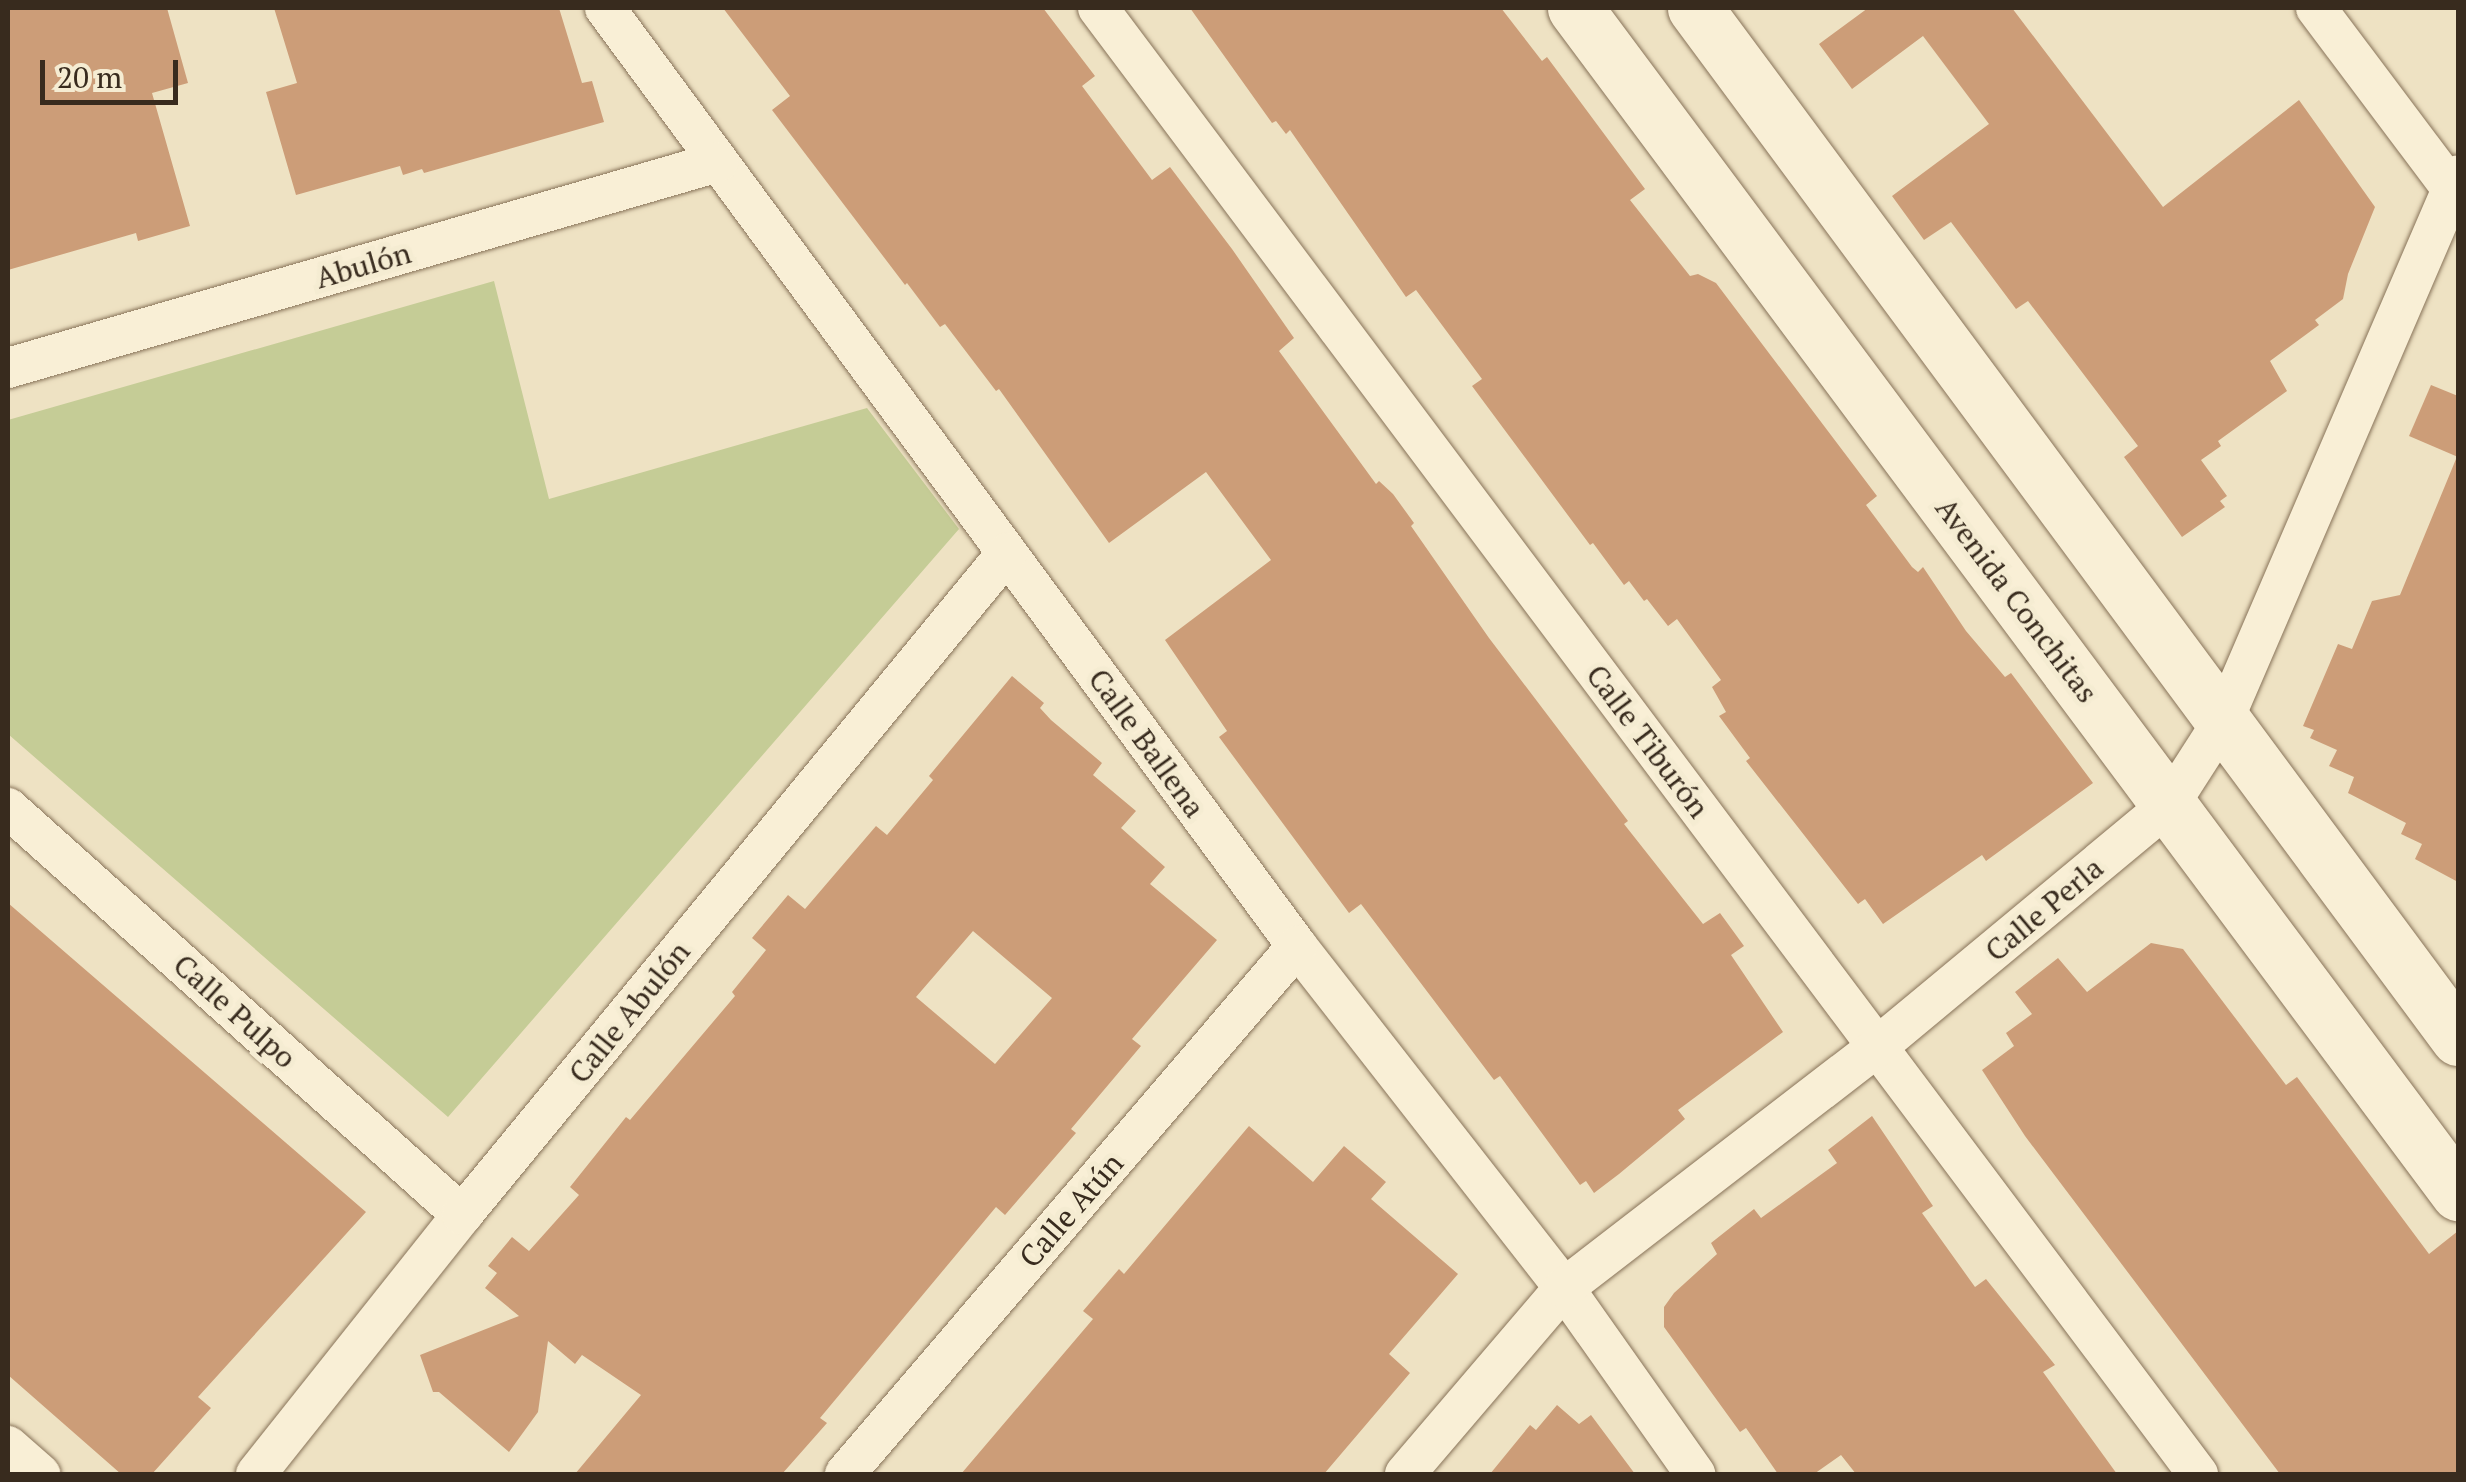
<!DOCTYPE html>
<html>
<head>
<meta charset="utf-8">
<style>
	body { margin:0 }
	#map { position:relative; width:2466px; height:1482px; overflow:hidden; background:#eee2c3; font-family:"PT Serif",serif }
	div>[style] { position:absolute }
	.green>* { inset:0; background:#c5cc96 }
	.building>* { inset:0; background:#cc9d78 }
	.roads { filter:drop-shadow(0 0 2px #887359) drop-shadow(0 0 2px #887359) }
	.street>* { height:40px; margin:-20px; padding:0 20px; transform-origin:20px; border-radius:20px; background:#f9efd6 }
	.secondary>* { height:55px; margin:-27.5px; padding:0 27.5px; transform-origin:27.5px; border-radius:27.5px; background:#f9efd6 }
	span { translate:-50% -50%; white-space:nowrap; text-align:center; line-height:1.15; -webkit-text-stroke:10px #f5ecd2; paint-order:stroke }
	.street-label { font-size:30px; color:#382b1e }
	.frame { position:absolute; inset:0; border:10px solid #382b1e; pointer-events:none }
	.scale { position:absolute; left:40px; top:60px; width:138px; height:45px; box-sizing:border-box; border:5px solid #382b1e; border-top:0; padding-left:12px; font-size:30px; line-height:35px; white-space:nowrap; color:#382b1e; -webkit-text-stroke:8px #f5ecd2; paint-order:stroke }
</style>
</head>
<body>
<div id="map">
	<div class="green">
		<i style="clip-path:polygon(494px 281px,549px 499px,867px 408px,959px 529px,448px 1117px,8px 734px,8px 420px)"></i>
	</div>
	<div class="building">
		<i style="clip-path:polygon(8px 8px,167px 8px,188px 83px,152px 93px,190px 226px,138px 241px,136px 233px,8px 270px)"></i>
		<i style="clip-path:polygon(274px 8px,559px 8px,582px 83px,592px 81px,604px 122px,424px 173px,422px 169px,403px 175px,400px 166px,296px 195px,266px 92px,297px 83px)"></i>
		<i style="clip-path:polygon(723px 8px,1043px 8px,1095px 76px,1082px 86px,1152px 180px,1170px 167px,1232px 249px,1294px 338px,1279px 351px,1376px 484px,1379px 481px,1393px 494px,1414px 523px,1411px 526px,1489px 638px,1628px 821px,1624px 824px,1703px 924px,1720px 913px,1744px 946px,1731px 955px,1783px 1032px,1678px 1110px,1685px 1119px,1619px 1174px,1594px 1193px,1586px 1181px,1580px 1185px,1500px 1076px,1494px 1080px,1361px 904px,1349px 913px,1219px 737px,1227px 731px,1165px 640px,1271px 560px,1206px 472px,1109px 543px,999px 389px,996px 391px,945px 324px,940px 327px,907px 283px,905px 285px,772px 110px,790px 96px)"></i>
		<i style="clip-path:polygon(1190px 8px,1501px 8px,1542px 61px,1547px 57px,1645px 189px,1630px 200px,1690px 276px,1698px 274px,1716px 283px,1877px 496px,1866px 505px,1912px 567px,1918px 572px,1923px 567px,1966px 631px,2005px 677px,2011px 673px,2093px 783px,1986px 861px,1982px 855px,1883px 924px,1865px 899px,1858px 904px,1746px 761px,1750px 758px,1719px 716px,1726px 712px,1712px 687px,1721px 680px,1677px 619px,1668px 626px,1647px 599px,1644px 601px,1629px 581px,1624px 585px,1593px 543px,1590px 545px,1472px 386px,1482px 379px,1416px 290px,1406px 297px,1290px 130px,1286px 134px,1276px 121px,1272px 123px)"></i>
		<i style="clip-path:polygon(1868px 8px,2012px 8px,2163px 207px,2299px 100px,2375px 207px,2348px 274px,2343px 299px,2315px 320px,2319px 325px,2270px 361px,2287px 391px,2218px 441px,2221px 446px,2201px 460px,2227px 496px,2220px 501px,2225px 507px,2182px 537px,2124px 457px,2138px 446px,2028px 301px,2016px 309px,1951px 222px,1924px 240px,1892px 196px,1989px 124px,1923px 36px,1852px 89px,1819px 44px)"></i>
		<i style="clip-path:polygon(2431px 385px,2458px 396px,2458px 457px,2409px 436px)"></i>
		<i style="clip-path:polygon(2456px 459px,2458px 459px,2458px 882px,2415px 859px,2422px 844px,2401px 834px,2406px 823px,2348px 793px,2354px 777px,2329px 766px,2337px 750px,2310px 738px,2314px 730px,2303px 726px,2338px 644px,2352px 649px,2372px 601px,2400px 595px)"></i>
		<i style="clip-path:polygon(evenodd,1012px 676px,1044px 703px,1040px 708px,1051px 720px,1102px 763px,1093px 775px,1136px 811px,1121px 828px,1165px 867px,1150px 884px,1217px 940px,1132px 1039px,1141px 1046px,1071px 1129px,1076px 1133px,1005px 1215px,996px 1207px,820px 1418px,827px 1423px,782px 1474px,575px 1474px,641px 1395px,582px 1355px,575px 1364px,548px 1341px,538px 1412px,509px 1452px,439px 1392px,433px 1392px,420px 1355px,519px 1316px,485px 1288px,497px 1273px,488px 1266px,512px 1237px,529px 1251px,579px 1195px,570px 1187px,626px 1117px,630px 1120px,735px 996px,732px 992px,766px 950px,752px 938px,788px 895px,805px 909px,876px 826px,887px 835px,933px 780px,929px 776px,1012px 676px,973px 931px,1052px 998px,995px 1064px,916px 997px,973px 931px)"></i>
		<i style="clip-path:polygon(8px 903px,366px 1212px,198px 1397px,211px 1408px,152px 1474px,121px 1474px,8px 1375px)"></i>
		<i style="clip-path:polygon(2151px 943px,2183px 949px,2286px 1085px,2297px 1077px,2429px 1254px,2458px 1231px,2458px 1474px,2280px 1474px,2025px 1136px,1982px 1070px,2014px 1046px,2006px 1033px,2032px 1014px,2015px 992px,2058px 958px,2087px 992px)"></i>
		<i style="clip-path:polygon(1872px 1116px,1933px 1206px,1922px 1213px,1975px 1287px,1986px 1279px,2055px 1365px,2043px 1372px,2117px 1474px,1856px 1474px,1841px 1455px,1814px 1474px,1778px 1474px,1746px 1428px,1740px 1432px,1664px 1327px,1664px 1307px,1674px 1293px,1717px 1254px,1711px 1243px,1754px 1209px,1761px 1218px,1837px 1163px,1828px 1150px)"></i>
		<i style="clip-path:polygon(1249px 1126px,1313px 1182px,1344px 1146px,1386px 1182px,1371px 1199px,1458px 1274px,1389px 1354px,1410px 1373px,1324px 1474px,961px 1474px,1093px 1319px,1083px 1311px,1119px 1269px,1124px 1274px)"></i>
		<i style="clip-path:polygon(1557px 1405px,1579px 1424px,1591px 1415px,1635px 1474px,1490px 1474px,1530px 1425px,1536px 1430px)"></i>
	</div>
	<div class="roads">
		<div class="street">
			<i style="left:605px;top:8px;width:1166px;rotate:53.58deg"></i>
			<i style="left:1297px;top:946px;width:434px;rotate:52deg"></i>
			<i style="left:1564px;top:1288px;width:228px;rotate:54.8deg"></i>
			<i style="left:1098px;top:8px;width:1833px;rotate:53.12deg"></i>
			<i style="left:2316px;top:8px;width:226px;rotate:53.1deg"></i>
			<i style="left:8px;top:368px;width:739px;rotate:-16.18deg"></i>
			<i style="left:8px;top:808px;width:610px;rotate:41.88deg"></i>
			<i style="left:8px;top:1446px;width:43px;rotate:41.2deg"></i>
			<i style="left:256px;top:1474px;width:331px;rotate:-51.5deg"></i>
			<i style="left:462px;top:1215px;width:857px;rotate:-50.54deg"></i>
			<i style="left:845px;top:1474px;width:695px;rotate:-49.43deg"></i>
			<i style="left:1405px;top:1474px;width:245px;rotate:-49.5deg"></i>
			<i style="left:1564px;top:1288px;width:395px;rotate:-37.6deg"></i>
			<i style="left:1877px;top:1047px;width:379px;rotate:-39.7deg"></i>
			<i style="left:2169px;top:805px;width:100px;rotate:-57.3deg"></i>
			<i style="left:2223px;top:721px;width:594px;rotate:-66.71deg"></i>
		</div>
		<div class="secondary">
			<i style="left:1575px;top:8px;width:1478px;rotate:53.31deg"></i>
			<i style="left:1695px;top:8px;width:1282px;rotate:53.47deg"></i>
		</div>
	</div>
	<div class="street-label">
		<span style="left:363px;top:265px;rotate:-16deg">Abulón</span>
		<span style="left:2017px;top:600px;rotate:53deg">Avenida Conchitas</span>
		<span style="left:1648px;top:741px;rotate:53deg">Calle Tiburón</span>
		<span style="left:1147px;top:743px;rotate:54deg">Calle Ballena</span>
		<span style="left:2044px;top:909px;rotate:-40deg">Calle Perla</span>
		<span style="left:235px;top:1011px;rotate:42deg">Calle Pulpo</span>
		<span style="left:629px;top:1012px;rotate:-51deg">Calle Abulón</span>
		<span style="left:1071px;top:1210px;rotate:-49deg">Calle Atún</span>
	</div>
	<div class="frame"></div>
	<div class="scale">20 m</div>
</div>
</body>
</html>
